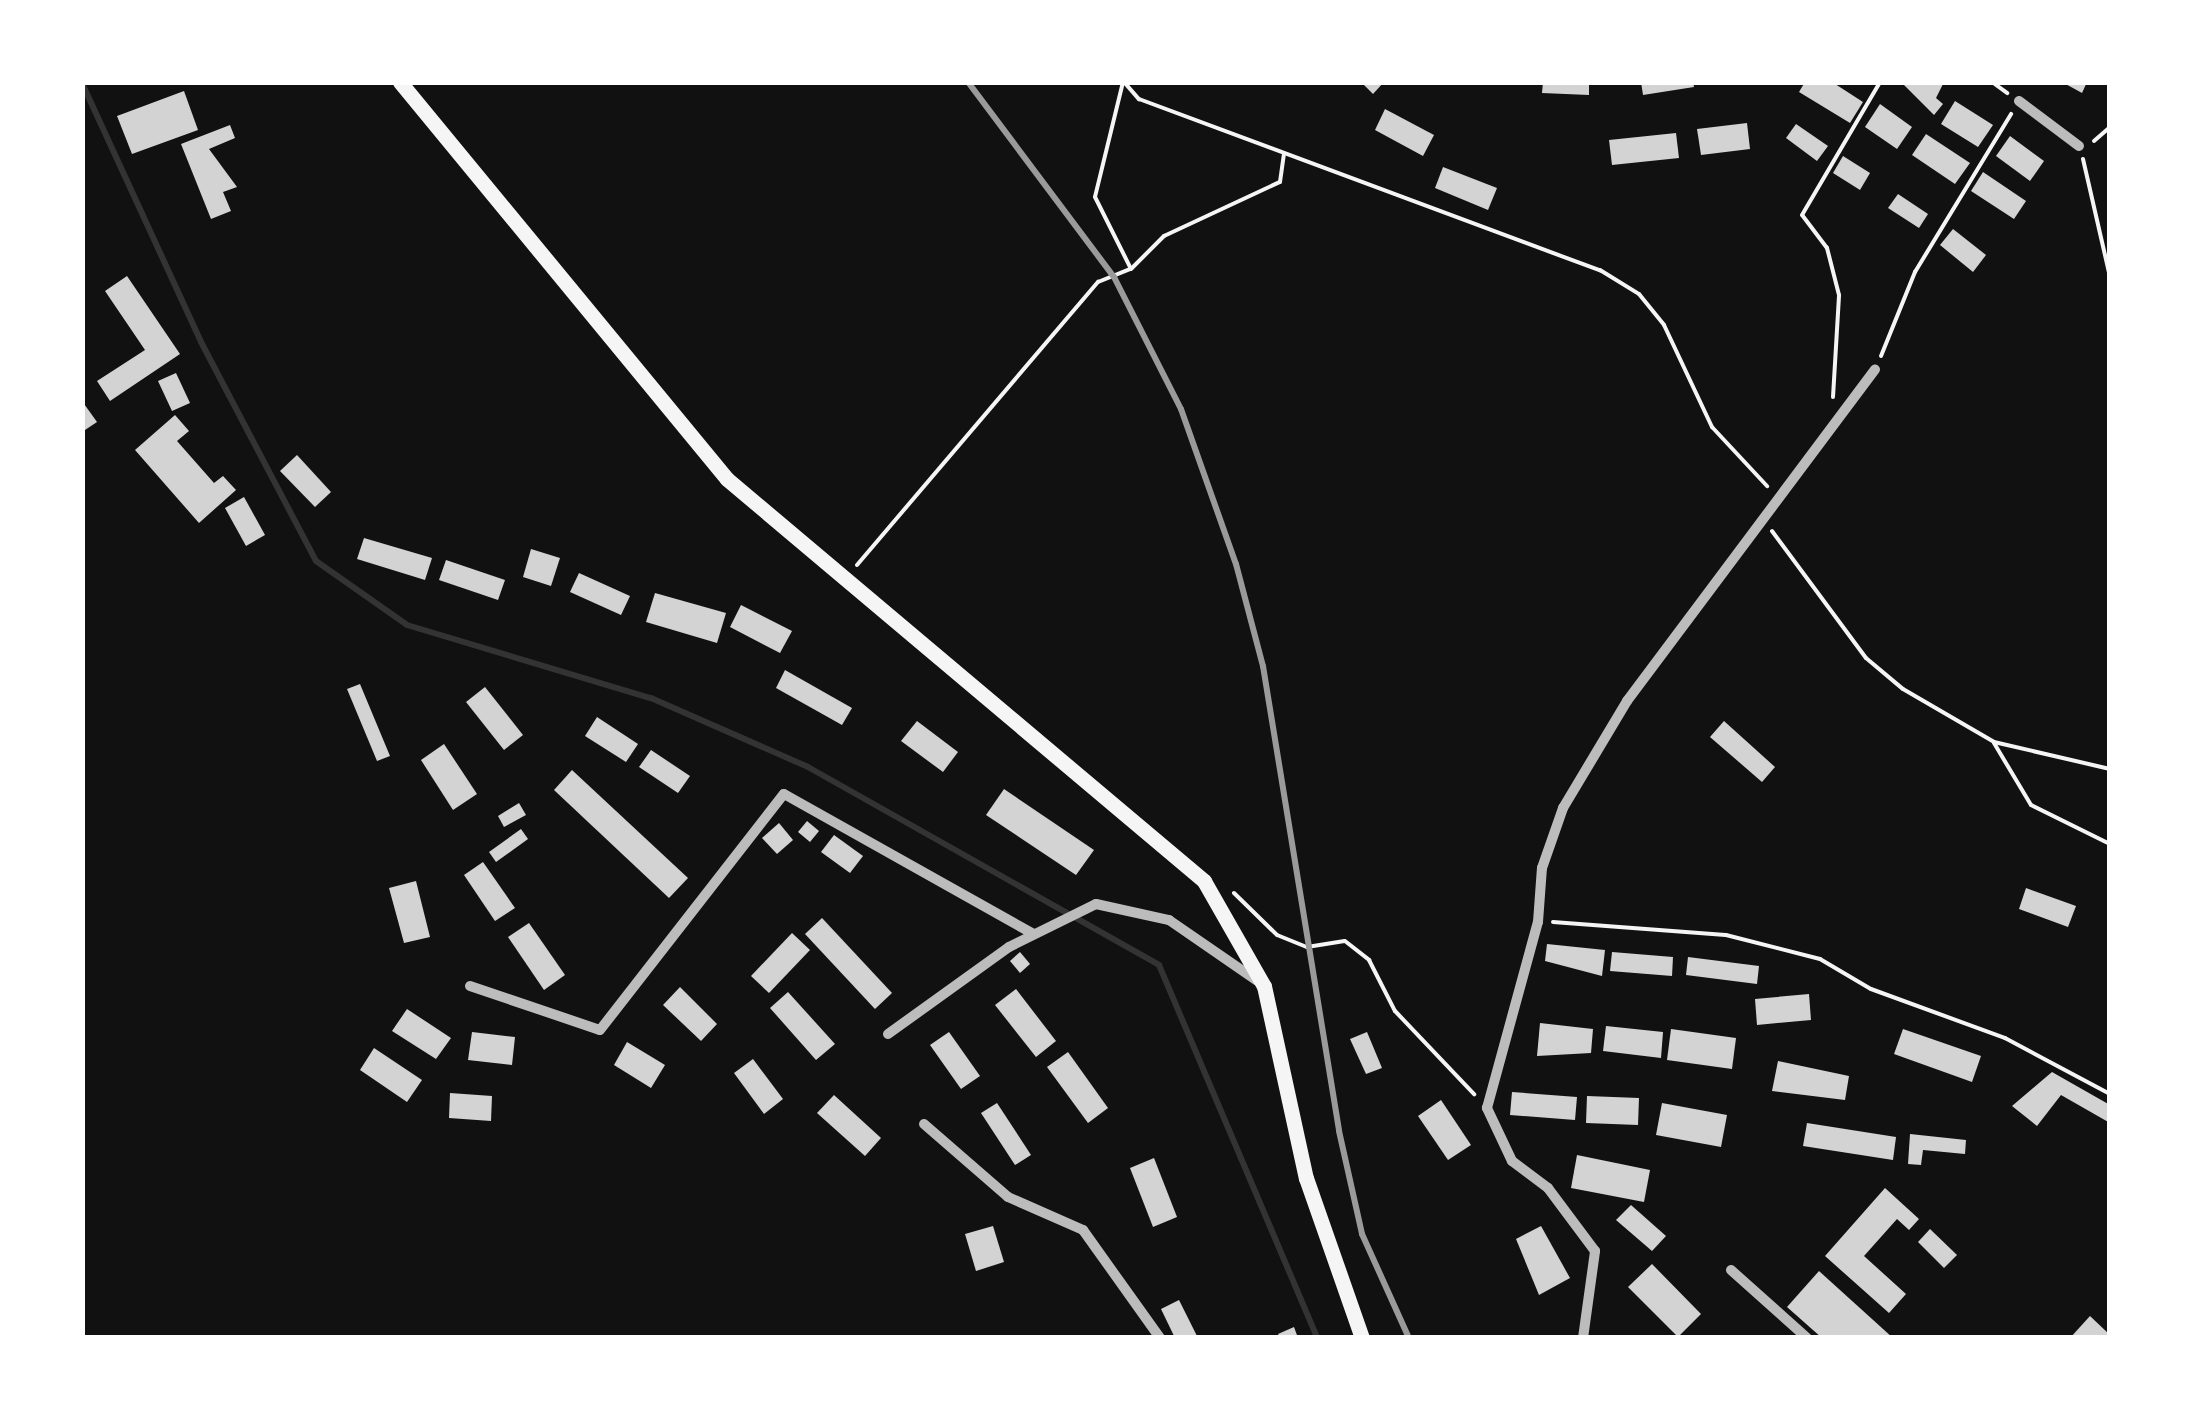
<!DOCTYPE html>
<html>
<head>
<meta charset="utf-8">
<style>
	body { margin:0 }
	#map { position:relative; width:2192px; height:1420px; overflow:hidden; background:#111; font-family:"Work Sans",sans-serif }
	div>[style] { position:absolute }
	.stream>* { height:6px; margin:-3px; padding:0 3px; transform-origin:3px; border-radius:3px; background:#333 }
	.building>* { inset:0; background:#d3d3d3 }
	.path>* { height:4px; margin:-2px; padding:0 2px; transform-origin:2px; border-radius:2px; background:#f5f5f5 }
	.minor>* { height:10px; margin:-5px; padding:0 5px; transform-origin:5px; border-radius:5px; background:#bcbcbc }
	.primary>* { height:15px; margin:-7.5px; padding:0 7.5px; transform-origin:7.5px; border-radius:7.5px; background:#f5f5f5 }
	.rail>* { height:6px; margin:-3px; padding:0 3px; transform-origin:3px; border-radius:3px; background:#9a9a9a }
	span { translate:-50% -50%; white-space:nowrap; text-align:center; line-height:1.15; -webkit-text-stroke:9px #fff; paint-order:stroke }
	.frame { position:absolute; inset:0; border:85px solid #fff; pointer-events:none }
</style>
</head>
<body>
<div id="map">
	<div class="stream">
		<i style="left:82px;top:83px;width:285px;rotate:65.3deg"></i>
		<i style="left:201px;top:342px;width:247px;rotate:62.3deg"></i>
		<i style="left:316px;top:561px;width:111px;rotate:35.1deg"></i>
		<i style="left:407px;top:625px;width:255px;rotate:16.7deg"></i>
		<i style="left:651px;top:698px;width:171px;rotate:23.7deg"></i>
		<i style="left:808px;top:767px;width:403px;rotate:29.4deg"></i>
		<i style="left:1159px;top:965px;width:405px;rotate:67deg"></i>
	</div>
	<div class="building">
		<i style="clip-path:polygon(1361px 82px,1384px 82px,1373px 94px)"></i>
		<i style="clip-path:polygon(1543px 82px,1589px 82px,1589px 95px,1542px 93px)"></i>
		<i style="clip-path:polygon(1641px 82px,1693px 82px,1694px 87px,1643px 95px)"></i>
		<i style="clip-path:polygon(1805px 82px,1832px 82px,1863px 102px,1850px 123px,1799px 92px)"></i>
		<i style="clip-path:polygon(1901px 82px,1944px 82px,1936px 98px,1943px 104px,1934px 115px)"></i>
		<i style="clip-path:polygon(2062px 82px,2087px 82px,2082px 93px)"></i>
		<i style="clip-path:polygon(184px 91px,198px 130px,132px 154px,117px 116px)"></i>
		<i style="clip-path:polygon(1955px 101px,1993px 125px,1978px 147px,1941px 124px)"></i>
		<i style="clip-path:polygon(1880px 104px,1912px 127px,1897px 149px,1865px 127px)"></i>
		<i style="clip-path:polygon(1385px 109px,1434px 135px,1423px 156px,1375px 130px)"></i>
		<i style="clip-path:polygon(1747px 123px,1750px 149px,1701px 155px,1697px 129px)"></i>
		<i style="clip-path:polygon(1796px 124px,1828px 146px,1817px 161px,1786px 138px)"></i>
		<i style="clip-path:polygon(230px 125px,235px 138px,209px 149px,237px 187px,223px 192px,231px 211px,211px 219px,181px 144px)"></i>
		<i style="clip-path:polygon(1676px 133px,1679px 158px,1612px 165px,1609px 140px)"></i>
		<i style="clip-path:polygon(1926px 134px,1970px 163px,1955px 184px,1912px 155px)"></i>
		<i style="clip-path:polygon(2010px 136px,2044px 161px,2030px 181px,1996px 156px)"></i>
		<i style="clip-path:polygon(1843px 156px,1870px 173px,1860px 190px,1833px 173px)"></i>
		<i style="clip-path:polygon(1443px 167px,1497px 188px,1488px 210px,1435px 188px)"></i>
		<i style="clip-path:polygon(1983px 172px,2026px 201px,2014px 219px,1971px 191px)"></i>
		<i style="clip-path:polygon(1898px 194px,1928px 214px,1919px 228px,1888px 208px)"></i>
		<i style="clip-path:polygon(1953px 229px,1986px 255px,1973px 272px,1940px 245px)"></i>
		<i style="clip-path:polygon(127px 276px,180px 354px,110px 401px,97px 381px,145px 350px,105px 291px)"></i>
		<i style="clip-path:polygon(176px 373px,190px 403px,172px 411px,158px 381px)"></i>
		<i style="clip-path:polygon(82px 401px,97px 422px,82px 432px)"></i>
		<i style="clip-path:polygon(175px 415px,189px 431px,177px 441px,214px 483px,223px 476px,236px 490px,199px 523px,135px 450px)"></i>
		<i style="clip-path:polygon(297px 455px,331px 492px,315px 507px,280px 471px)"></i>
		<i style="clip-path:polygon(244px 497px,265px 535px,246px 546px,225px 508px)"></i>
		<i style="clip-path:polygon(364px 538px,432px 558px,425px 580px,357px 559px)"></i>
		<i style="clip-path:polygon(531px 549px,560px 558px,551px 586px,523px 577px)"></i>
		<i style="clip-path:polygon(446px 560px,505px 580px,498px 600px,439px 580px)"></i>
		<i style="clip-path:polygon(579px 573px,630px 596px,621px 615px,570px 592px)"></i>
		<i style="clip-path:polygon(655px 593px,726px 613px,717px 643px,646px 622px)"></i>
		<i style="clip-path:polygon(741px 605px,792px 631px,780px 653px,730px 627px)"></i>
		<i style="clip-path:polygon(785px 670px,852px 708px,842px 725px,776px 688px)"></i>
		<i style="clip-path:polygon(360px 684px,390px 756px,377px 761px,347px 689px)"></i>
		<i style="clip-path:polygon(485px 687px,523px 735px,504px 750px,466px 702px)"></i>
		<i style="clip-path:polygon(597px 717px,638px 744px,626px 762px,585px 736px)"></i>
		<i style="clip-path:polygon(917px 721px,958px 752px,943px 772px,901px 741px)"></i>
		<i style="clip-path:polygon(1724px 721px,1775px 767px,1762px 782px,1710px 737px)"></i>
		<i style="clip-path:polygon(444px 744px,477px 794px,453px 810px,421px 760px)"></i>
		<i style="clip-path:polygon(651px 750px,690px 776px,678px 793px,639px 767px)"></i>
		<i style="clip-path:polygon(572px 770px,688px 878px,669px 898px,554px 790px)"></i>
		<i style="clip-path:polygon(1004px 789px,1094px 850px,1076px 875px,986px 815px)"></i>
		<i style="clip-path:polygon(519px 803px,526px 815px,504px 827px,498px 816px)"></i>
		<i style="clip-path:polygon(807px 821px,819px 831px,810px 842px,798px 832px)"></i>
		<i style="clip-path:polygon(779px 823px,793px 840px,777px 854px,762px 838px)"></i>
		<i style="clip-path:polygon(521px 829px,528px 839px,496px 862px,489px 852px)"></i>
		<i style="clip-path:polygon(834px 835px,863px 856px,850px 873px,821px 852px)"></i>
		<i style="clip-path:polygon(483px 862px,515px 908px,495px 921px,464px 875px)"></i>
		<i style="clip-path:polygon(416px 881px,430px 937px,404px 943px,389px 888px)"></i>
		<i style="clip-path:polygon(2026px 888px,2076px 906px,2068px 927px,2019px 909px)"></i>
		<i style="clip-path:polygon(822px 918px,892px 993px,875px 1009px,805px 934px)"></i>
		<i style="clip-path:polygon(529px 923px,565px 975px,544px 990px,508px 937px)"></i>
		<i style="clip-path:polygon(792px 933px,810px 950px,769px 993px,751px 976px)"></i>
		<i style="clip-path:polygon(1547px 944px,1605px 950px,1602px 976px,1545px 961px)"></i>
		<i style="clip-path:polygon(1020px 952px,1030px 964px,1020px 973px,1010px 961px)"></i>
		<i style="clip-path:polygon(1612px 952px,1673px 957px,1672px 976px,1610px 971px)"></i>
		<i style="clip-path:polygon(1688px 957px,1759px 966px,1757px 984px,1686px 975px)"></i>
		<i style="clip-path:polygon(680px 987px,717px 1024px,701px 1041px,663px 1005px)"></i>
		<i style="clip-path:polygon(1016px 989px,1056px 1041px,1036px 1057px,995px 1005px)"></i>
		<i style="clip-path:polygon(788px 992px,835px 1044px,816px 1060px,770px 1008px)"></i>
		<i style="clip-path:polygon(1809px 994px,1811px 1020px,1757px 1025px,1755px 999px)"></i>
		<i style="clip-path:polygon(407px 1009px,451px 1038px,436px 1059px,392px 1031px)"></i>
		<i style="clip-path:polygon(1540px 1023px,1593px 1029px,1591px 1053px,1537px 1056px)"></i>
		<i style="clip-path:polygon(1606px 1026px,1663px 1032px,1661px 1058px,1603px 1051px)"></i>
		<i style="clip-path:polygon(1671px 1029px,1736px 1038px,1732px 1069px,1667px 1060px)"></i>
		<i style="clip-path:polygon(1903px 1029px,1981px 1056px,1972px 1082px,1894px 1054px)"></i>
		<i style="clip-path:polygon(472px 1032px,515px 1037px,512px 1065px,468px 1060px)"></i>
		<i style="clip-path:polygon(949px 1032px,980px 1076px,961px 1089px,930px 1045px)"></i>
		<i style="clip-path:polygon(1367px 1032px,1382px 1068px,1366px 1074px,1350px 1039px)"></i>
		<i style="clip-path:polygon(627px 1042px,665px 1065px,651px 1088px,614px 1065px)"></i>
		<i style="clip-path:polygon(374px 1048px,422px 1080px,407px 1102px,360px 1070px)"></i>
		<i style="clip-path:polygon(1068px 1052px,1108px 1108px,1088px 1123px,1047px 1067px)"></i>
		<i style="clip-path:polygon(753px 1059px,783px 1099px,764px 1114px,734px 1073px)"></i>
		<i style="clip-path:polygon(1778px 1061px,1849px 1076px,1845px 1100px,1772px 1091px)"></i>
		<i style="clip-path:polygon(2052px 1072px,2110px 1105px,2110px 1123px,2061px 1095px,2037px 1126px,2012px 1106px)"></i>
		<i style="clip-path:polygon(1512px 1092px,1577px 1097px,1575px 1120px,1510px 1115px)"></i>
		<i style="clip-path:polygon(450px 1093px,492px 1096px,491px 1121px,449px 1118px)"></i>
		<i style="clip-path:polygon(834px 1095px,881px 1138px,865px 1156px,817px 1113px)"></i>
		<i style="clip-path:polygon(1587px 1096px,1639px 1098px,1638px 1125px,1586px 1123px)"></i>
		<i style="clip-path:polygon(1441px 1100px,1471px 1145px,1448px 1160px,1418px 1116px)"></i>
		<i style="clip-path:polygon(997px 1103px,1031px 1155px,1015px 1165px,981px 1113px)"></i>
		<i style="clip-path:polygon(1662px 1103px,1727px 1115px,1721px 1147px,1656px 1135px)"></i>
		<i style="clip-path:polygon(1807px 1123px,1896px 1137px,1893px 1160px,1803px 1146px)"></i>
		<i style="clip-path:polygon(1910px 1134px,1966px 1140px,1965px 1154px,1923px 1150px,1921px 1165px,1908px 1164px)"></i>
		<i style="clip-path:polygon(1577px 1155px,1650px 1170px,1644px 1202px,1571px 1188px)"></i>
		<i style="clip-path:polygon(1154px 1158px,1177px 1217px,1153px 1227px,1130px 1168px)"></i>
		<i style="clip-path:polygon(1885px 1188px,1919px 1219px,1909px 1230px,1897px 1219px,1864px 1256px,1906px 1294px,1889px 1313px,1825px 1256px)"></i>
		<i style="clip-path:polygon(1631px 1205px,1666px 1236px,1652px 1251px,1616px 1220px)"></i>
		<i style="clip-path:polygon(993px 1226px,1004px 1262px,976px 1271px,965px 1234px)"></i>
		<i style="clip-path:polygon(1541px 1226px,1570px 1278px,1539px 1295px,1516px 1239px)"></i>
		<i style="clip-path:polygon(1930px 1229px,1957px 1255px,1944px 1268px,1918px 1242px)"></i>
		<i style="clip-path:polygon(1652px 1264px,1701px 1314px,1678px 1337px,1628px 1287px)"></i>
		<i style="clip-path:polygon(1819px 1271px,1893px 1338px,1822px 1338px,1787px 1307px)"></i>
		<i style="clip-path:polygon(1179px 1300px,1197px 1336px,1194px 1338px,1175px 1338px,1161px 1309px)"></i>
		<i style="clip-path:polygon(2090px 1316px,2110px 1335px,2110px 1338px,2070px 1338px)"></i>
		<i style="clip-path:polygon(1294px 1327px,1298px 1338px,1280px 1338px,1278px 1334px)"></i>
	</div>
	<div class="path">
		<i style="left:1123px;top:82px;width:118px;rotate:103.7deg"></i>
		<i style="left:1095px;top:197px;width:80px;rotate:63.4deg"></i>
		<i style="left:1124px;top:82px;width:23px;rotate:49deg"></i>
		<i style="left:1139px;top:99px;width:492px;rotate:20.4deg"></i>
		<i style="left:1600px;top:270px;width:46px;rotate:31.6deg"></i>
		<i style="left:1639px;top:294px;width:40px;rotate:51deg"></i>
		<i style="left:1664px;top:325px;width:113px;rotate:64.8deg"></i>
		<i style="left:1712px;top:427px;width:81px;rotate:47deg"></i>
		<i style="left:1992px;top:82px;width:19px;rotate:36deg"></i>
		<i style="left:2094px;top:141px;width:21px;rotate:-41deg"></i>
		<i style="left:2083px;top:159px;width:121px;rotate:77.1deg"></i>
		<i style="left:1881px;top:356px;width:91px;rotate:-68deg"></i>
		<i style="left:1915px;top:272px;width:185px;rotate:-58.7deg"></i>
		<i style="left:1833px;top:397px;width:102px;rotate:-86.6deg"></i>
		<i style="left:1839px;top:295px;width:49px;rotate:-104.3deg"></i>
		<i style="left:1827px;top:248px;width:41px;rotate:-127.1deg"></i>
		<i style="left:1802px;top:215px;width:154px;rotate:-59.6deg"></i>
		<i style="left:1772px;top:531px;width:158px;rotate:53.5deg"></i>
		<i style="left:1866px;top:658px;width:48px;rotate:40deg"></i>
		<i style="left:1903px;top:689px;width:105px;rotate:30.2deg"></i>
		<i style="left:1994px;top:742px;width:119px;rotate:13.1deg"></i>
		<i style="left:857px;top:565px;width:372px;rotate:-49.6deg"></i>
		<i style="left:1098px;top:282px;width:35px;rotate:-22deg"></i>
		<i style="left:1131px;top:269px;width:47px;rotate:-45deg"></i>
		<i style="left:1164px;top:236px;width:128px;rotate:-25deg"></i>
		<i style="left:1280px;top:182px;width:27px;rotate:-82deg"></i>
		<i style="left:1994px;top:743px;width:72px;rotate:59.2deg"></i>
		<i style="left:2031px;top:805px;width:88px;rotate:26.3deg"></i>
		<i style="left:1234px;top:893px;width:60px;rotate:44.3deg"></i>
		<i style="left:1277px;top:935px;width:32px;rotate:22deg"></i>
		<i style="left:1307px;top:947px;width:38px;rotate:-9deg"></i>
		<i style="left:1345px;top:941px;width:31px;rotate:38deg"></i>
		<i style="left:1369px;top:960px;width:57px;rotate:63deg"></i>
		<i style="left:1395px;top:1011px;width:115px;rotate:46.4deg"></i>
		<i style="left:1553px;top:922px;width:173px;rotate:4.3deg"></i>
		<i style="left:1726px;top:935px;width:97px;rotate:14.3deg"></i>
		<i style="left:1820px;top:959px;width:59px;rotate:30.5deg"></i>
		<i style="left:1871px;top:989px;width:143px;rotate:20.1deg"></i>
		<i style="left:2005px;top:1038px;width:119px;rotate:28.1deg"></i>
	</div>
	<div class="minor">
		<i style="left:2019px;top:101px;width:75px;rotate:36.9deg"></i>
		<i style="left:470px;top:986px;width:137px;rotate:18.7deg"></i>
		<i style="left:600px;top:1030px;width:299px;rotate:-52.1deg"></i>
		<i style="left:784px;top:794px;width:286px;rotate:29.3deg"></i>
		<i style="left:888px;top:1034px;width:149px;rotate:-35.7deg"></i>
		<i style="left:1009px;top:947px;width:97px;rotate:-26.3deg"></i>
		<i style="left:1096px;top:904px;width:75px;rotate:12.4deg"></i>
		<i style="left:1169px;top:920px;width:106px;rotate:34.6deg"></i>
		<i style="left:924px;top:1124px;width:111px;rotate:41deg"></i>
		<i style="left:1008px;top:1197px;width:82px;rotate:23.7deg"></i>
		<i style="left:1083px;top:1230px;width:133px;rotate:54.5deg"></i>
		<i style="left:1731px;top:1270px;width:102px;rotate:41.8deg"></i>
		<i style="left:1583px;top:1338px;width:88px;rotate:-82.1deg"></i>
		<i style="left:1595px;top:1251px;width:79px;rotate:-126.7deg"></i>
		<i style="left:1548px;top:1188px;width:45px;rotate:-143.1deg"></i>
		<i style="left:1512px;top:1161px;width:59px;rotate:-115.3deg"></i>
		<i style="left:1487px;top:1108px;width:193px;rotate:-74.7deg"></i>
		<i style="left:1538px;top:922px;width:54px;rotate:-85.8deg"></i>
		<i style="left:1542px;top:868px;width:64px;rotate:-70.7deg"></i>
		<i style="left:1563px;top:808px;width:125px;rotate:-59.1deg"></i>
		<i style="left:1627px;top:701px;width:414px;rotate:-53.2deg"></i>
	</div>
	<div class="primary">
		<i style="left:400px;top:82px;width:514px;rotate:50.52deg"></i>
		<i style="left:727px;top:479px;width:624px;rotate:40.12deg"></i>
		<i style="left:1204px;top:881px;width:121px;rotate:60.3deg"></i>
		<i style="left:1264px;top:986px;width:197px;rotate:77.7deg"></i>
		<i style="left:1306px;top:1178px;width:170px;rotate:70.7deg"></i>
	</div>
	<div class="rail">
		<i style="left:968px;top:82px;width:244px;rotate:53.2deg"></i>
		<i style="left:1114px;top:277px;width:148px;rotate:63.1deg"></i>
		<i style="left:1181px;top:409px;width:164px;rotate:70.5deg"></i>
		<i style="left:1236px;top:564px;width:106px;rotate:75.2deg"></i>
		<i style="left:1263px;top:666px;width:471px;rotate:80.7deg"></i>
		<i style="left:1339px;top:1131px;width:106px;rotate:77.4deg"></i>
		<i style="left:1362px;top:1234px;width:114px;rotate:65.7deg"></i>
	</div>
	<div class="frame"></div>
</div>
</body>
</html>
